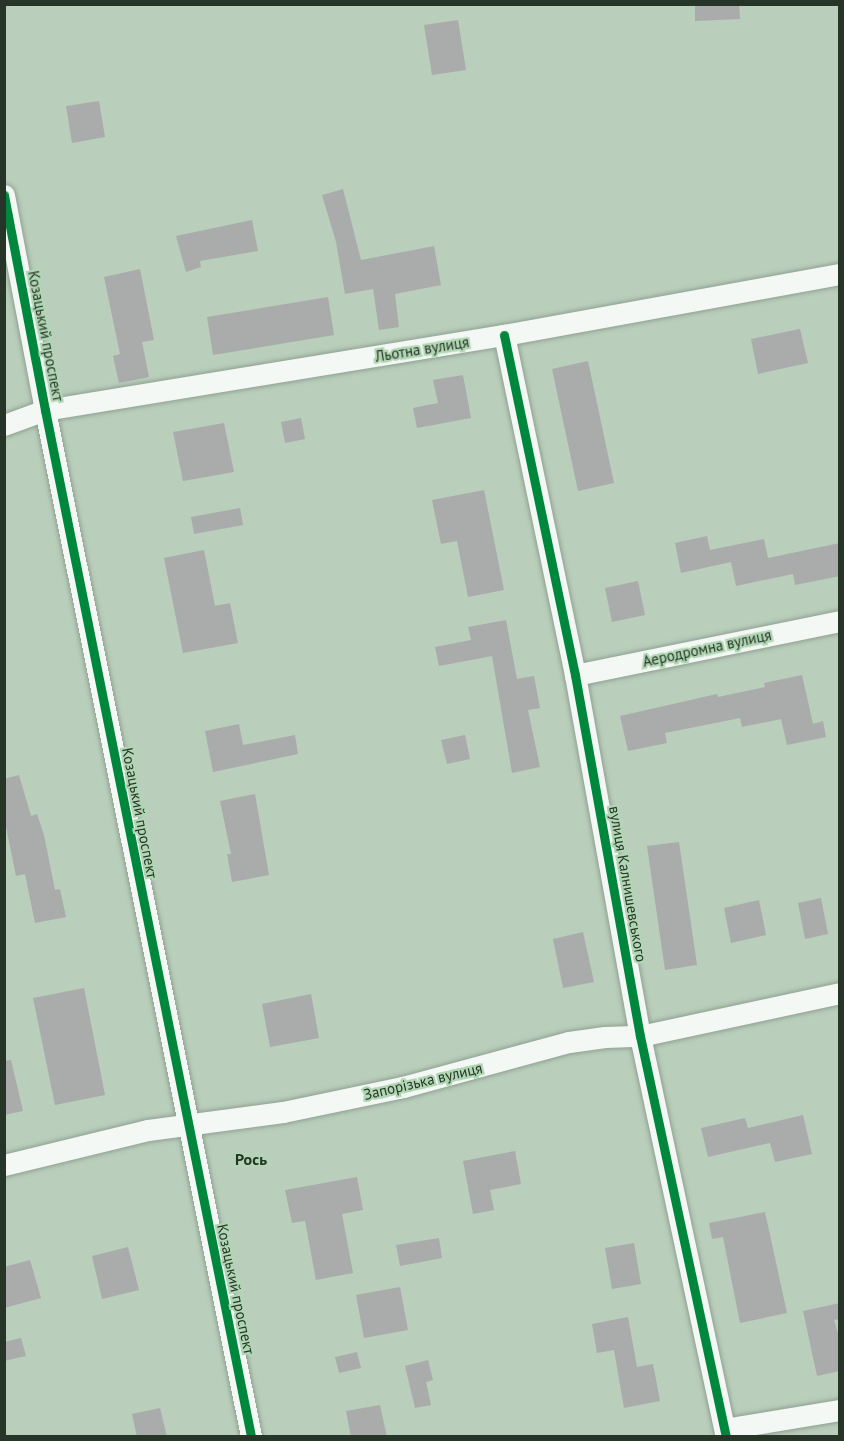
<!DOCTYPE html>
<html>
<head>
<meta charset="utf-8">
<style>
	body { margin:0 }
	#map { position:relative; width:844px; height:1441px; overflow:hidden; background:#b9cebb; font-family:"PT Sans",sans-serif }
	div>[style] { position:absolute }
	.building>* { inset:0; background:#a9acaa }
	.roads { filter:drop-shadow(0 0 2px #90a092) drop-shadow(0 0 2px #90a092) }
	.minor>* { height:21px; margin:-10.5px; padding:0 10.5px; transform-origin:10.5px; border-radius:10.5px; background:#f4f8f5 }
	.cycleway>* { height:9px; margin:-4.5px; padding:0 4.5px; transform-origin:4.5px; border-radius:4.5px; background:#00873e }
	span { translate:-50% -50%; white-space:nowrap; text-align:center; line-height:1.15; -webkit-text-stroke:4.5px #b1d6b4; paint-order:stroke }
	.street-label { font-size:15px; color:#273528 }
	.neighbourhood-label { font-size:16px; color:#273528; font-weight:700 }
	.frame { position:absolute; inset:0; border:6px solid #273528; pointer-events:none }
</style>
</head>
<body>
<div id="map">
	<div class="building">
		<i style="clip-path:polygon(695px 4px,739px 4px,740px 19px,695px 21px)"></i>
		<i style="clip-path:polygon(458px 20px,466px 70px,432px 75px,424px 25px)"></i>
		<i style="clip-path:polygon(99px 101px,105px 137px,72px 143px,66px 106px)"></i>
		<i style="clip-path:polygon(343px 189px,361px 260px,434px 246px,441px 285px,395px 294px,399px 327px,379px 330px,373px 289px,345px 294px,336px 242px,322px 195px)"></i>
		<i style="clip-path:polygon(252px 220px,258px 251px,200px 261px,201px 267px,186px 272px,176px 236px)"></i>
		<i style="clip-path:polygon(140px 269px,154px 340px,142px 342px,149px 377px,119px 383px,113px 356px,120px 354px,104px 277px)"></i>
		<i style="clip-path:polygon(328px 297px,334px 335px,213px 355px,207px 317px)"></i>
		<i style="clip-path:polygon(800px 329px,808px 363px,758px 374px,751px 339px)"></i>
		<i style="clip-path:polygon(588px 361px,614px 483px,578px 491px,552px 369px)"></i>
		<i style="clip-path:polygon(463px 375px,471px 418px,417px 428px,413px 408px,438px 403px,433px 380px)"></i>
		<i style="clip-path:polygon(301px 418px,305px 439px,285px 443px,281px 422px)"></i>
		<i style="clip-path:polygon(224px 423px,234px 472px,183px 481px,173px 432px)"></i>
		<i style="clip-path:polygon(484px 490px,504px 590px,468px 597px,457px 541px,441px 544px,432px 500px)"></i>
		<i style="clip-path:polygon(240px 508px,243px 525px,194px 534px,191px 517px)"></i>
		<i style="clip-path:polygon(707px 536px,710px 550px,764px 539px,768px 558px,840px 543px,840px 576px,795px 585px,793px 574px,736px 586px,731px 562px,681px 573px,675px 543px)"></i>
		<i style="clip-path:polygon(204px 550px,215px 606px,230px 603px,238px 643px,183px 653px,164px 558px)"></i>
		<i style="clip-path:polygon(638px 581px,645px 615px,612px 622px,605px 588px)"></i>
		<i style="clip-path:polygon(506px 620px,517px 679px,534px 676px,540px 708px,528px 710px,540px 767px,512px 773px,492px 656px,439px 666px,435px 647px,471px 640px,468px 627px)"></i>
		<i style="clip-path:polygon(802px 675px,813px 724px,823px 721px,826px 737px,787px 745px,781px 719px,742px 727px,740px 718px,665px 733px,667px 743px,628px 751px,620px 716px,717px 694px,718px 697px,765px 687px,764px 683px)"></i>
		<i style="clip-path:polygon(239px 724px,243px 745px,295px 735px,298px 754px,213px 772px,205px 731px)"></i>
		<i style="clip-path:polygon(465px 735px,470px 759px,447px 764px,441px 740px)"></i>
		<i style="clip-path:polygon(19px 775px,31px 816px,37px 814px,44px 835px,55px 890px,60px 889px,66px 917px,35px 923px,25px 874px,16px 876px,4px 817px,4px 779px)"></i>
		<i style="clip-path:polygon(255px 794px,269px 875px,232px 882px,227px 854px,231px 854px,220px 801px)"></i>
		<i style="clip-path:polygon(679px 842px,697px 965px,665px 970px,647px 846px)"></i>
		<i style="clip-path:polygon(821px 898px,828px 934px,805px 939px,798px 903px)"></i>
		<i style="clip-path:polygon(759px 900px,766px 935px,731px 943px,724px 908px)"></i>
		<i style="clip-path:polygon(583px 932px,594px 982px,563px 988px,553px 939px)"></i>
		<i style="clip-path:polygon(84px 988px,105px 1095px,55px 1105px,33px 998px)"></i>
		<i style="clip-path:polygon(311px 994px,319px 1038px,270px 1047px,262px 1004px)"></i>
		<i style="clip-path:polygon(11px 1060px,23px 1111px,4px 1115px,4px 1061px)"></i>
		<i style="clip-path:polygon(803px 1115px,812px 1154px,775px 1162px,770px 1143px,708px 1157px,701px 1128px,745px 1118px,748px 1128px)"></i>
		<i style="clip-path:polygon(515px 1151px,521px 1184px,490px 1190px,494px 1210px,473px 1214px,463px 1161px)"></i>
		<i style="clip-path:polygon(357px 1177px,363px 1210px,342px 1214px,353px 1273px,316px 1280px,305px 1221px,292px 1223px,285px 1190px)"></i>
		<i style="clip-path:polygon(765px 1212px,787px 1313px,740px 1323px,723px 1237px,712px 1239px,709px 1223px)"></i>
		<i style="clip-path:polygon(439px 1238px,442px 1258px,400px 1266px,396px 1245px)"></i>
		<i style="clip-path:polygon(634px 1243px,641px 1284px,612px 1289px,605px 1248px)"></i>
		<i style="clip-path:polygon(128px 1247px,139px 1290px,102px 1299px,92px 1256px)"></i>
		<i style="clip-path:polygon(30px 1260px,41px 1298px,4px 1308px,4px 1267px)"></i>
		<i style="clip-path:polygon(400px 1287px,408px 1330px,364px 1338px,356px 1295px)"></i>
		<i style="clip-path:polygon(840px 1303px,840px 1319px,834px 1320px,840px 1340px,840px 1371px,817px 1376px,803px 1311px)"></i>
		<i style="clip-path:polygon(628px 1317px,637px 1367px,653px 1364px,660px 1401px,624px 1408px,614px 1350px,597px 1353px,592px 1324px)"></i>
		<i style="clip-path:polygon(21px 1338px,26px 1356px,4px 1361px,4px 1342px)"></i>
		<i style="clip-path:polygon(357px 1352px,361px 1368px,339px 1373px,335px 1357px)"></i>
		<i style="clip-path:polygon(428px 1360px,433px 1380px,426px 1382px,431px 1405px,415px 1408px,405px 1366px)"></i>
		<i style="clip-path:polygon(380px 1405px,387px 1437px,351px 1437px,346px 1411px)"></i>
		<i style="clip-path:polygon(160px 1408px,167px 1437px,137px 1437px,132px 1414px)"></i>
	</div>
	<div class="roads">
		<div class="minor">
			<i style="left:4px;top:195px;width:219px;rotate:79.2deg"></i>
			<i style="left:45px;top:410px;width:1046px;rotate:78.65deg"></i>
			<i style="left:504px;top:335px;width:347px;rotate:78.2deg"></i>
			<i style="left:575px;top:675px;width:367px;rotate:79.8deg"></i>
			<i style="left:640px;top:1036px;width:409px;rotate:77.9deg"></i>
			<i style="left:4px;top:425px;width:44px;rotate:-20.1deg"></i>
			<i style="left:45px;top:410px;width:465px;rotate:-9.3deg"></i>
			<i style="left:504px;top:335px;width:341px;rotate:-10.3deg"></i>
			<i style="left:575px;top:675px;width:270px;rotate:-11.5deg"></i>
			<i style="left:4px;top:1165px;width:148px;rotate:-13.7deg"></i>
			<i style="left:148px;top:1130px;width:136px;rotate:-7.6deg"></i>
			<i style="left:283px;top:1112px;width:123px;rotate:-11.8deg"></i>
			<i style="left:403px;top:1087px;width:172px;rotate:-15.2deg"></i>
			<i style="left:569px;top:1042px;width:36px;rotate:-8deg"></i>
			<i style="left:605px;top:1037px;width:35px;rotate:-2deg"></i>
			<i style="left:640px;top:1036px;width:205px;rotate:-12.1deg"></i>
			<i style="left:725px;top:1429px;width:117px;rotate:-9.4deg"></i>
		</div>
	</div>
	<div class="cycleway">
		<i style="left:4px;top:195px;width:219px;rotate:79.2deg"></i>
		<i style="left:45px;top:410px;width:1046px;rotate:78.65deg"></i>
		<i style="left:504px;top:335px;width:347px;rotate:78.2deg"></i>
		<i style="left:575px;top:675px;width:367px;rotate:79.8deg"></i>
		<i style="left:640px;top:1036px;width:409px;rotate:77.9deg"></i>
	</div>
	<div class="street-label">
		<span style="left:46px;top:336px;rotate:79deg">Козацький проспект</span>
		<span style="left:422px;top:349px;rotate:-9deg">Льотна вулиця</span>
		<span style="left:707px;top:648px;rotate:-12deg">Аеродромна вулиця</span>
		<span style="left:140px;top:813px;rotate:79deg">Козацький проспект</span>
		<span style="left:628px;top:884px;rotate:80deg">вулиця Калнишевського</span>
		<span style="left:423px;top:1081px;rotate:-13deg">Запорізька вулиця</span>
		<span style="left:236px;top:1289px;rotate:78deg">Козацький проспект</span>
	</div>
	<div class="neighbourhood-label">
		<span style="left:251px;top:1159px">Рось</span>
	</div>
	<div class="frame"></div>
</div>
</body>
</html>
